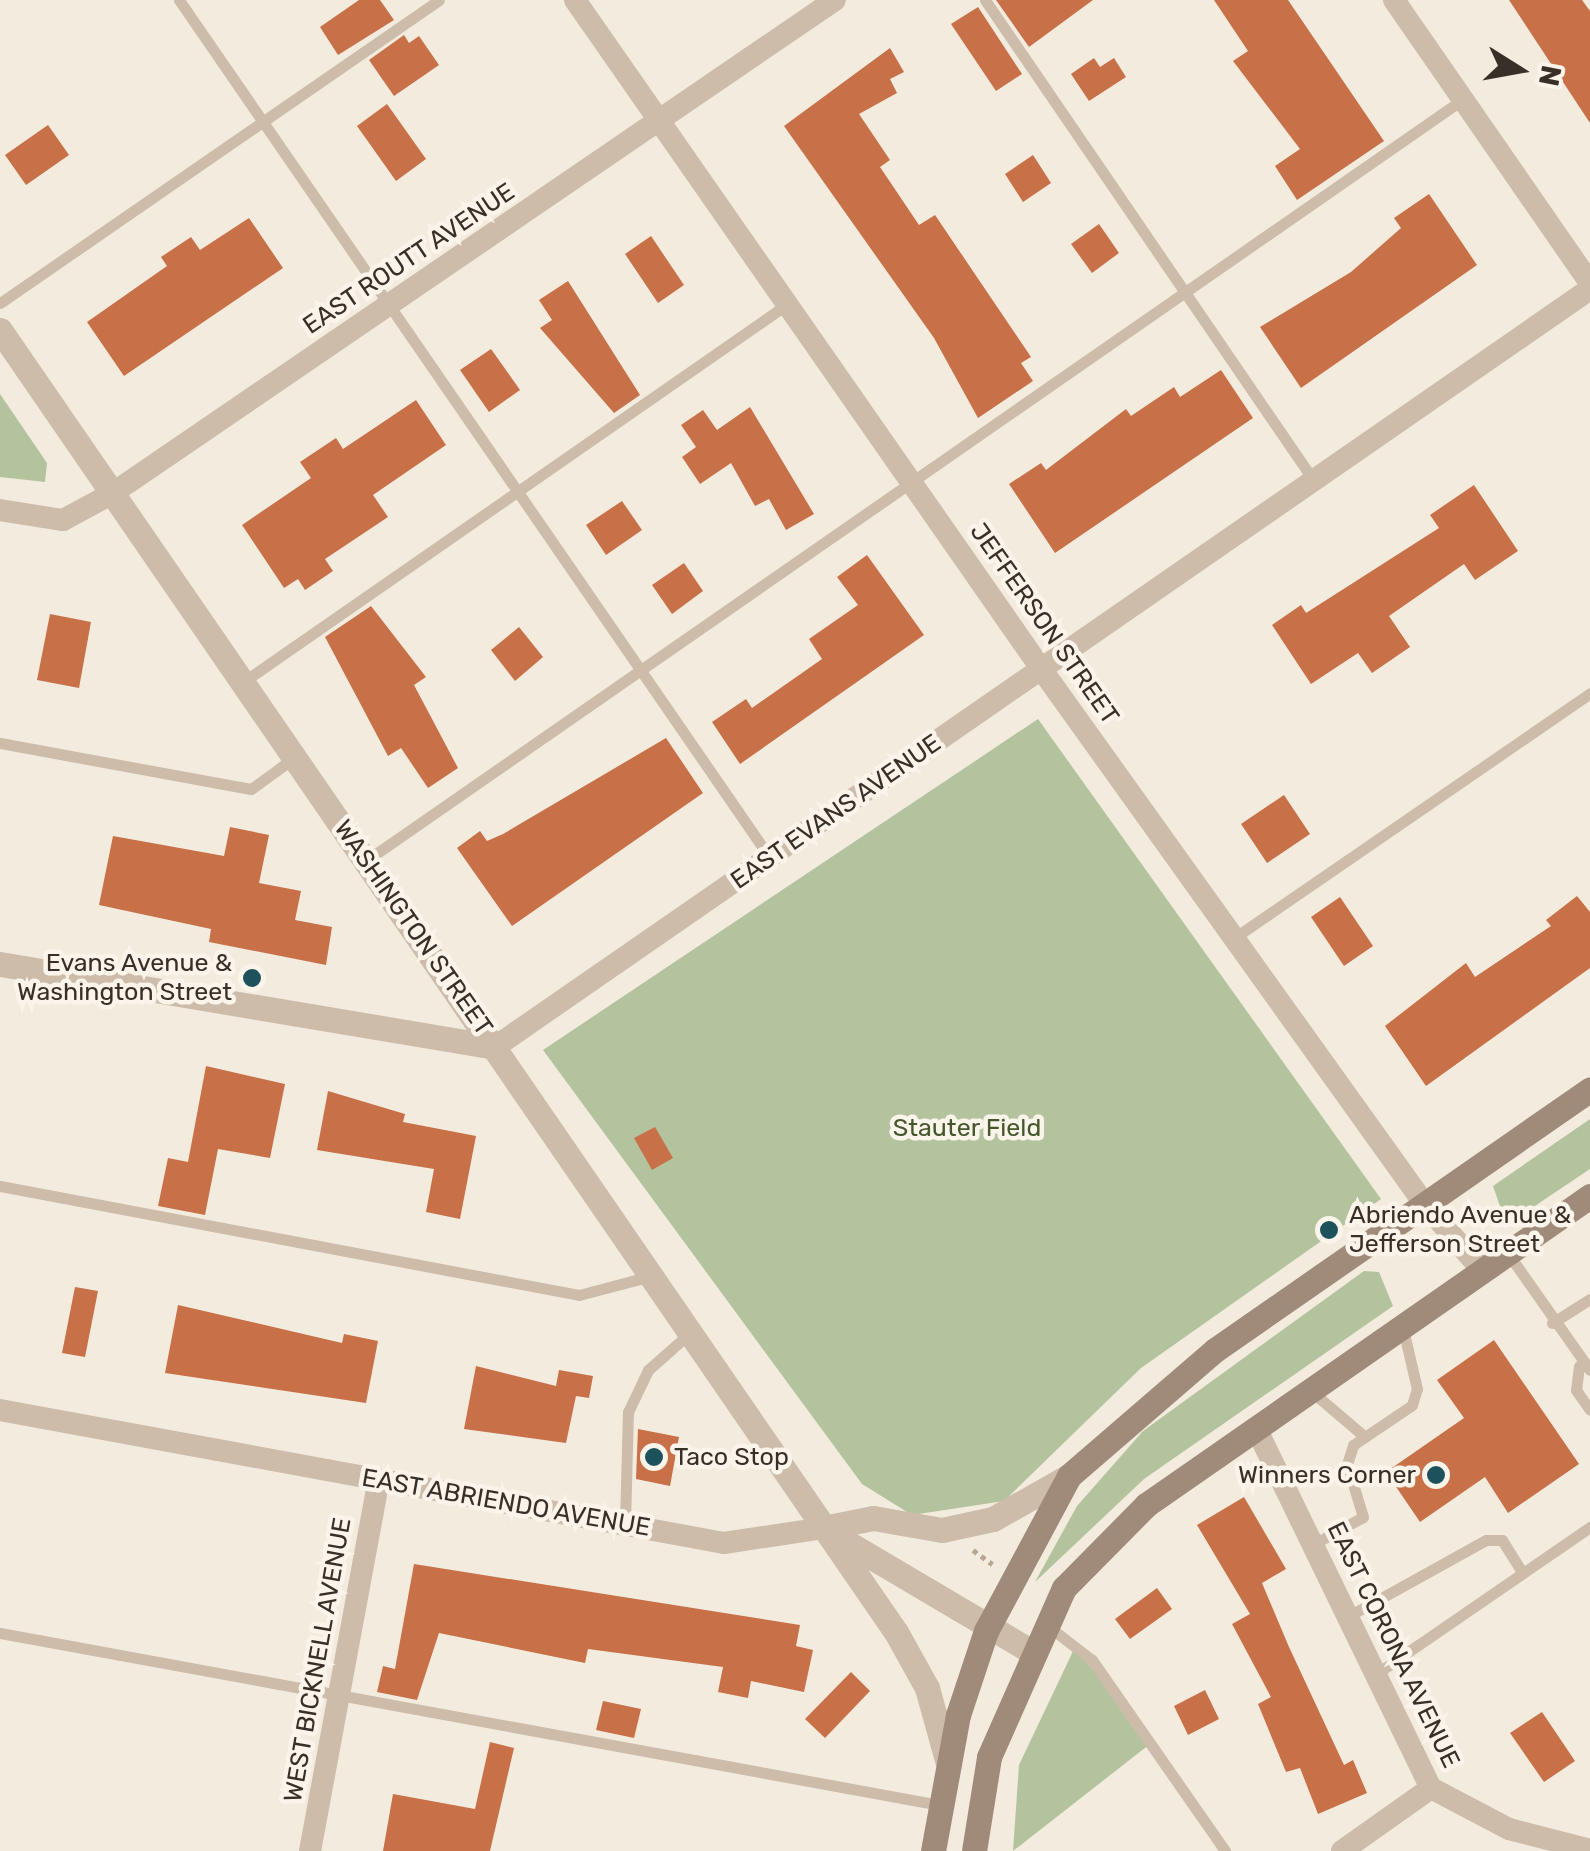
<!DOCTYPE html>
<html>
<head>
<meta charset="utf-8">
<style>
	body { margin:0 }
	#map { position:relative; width:1590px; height:1851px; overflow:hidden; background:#f3ebde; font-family:Rubik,sans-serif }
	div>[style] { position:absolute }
	.green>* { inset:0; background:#b3c39d }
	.building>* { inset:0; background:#c87047 }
	.path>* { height:5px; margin-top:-2.5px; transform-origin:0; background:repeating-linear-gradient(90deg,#b8a693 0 5px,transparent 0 10px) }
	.service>* { height:11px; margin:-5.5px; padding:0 5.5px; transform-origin:5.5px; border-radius:5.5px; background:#ccbca9 }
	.minor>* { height:22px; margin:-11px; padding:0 11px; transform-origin:11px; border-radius:11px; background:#ccbca9 }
	.tertiary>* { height:25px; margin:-12.5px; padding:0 12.5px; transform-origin:12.5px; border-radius:12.5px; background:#ccbca9 }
	.secondary>* { height:25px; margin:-12.5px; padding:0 12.5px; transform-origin:12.5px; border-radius:12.5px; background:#a08b7a }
	.dots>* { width:28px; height:28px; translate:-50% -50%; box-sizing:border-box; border:5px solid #faf4eb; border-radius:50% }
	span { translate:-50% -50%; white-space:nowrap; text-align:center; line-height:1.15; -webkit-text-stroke:9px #faf4eb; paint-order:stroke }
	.street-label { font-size:25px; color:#392f29 }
	.poi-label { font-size:25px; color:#392f29 }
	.right { translate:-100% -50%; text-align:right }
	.left { translate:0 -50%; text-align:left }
	.park-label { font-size:25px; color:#44582c }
	.north { position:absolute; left:1470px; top:20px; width:100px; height:100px; -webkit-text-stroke:8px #faf4eb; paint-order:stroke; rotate:101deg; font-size:28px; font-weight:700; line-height:40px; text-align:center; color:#392f29 }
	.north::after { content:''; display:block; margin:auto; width:35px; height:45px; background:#392f29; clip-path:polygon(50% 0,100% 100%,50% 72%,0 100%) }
</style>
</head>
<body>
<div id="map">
	<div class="green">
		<i style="clip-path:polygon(0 394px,47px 463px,45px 482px,0 477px)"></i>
		<i style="clip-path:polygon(1038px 719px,1381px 1199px,1141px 1368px,1004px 1501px,912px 1515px,862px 1484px,543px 1050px)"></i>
		<i style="clip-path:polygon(1590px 1119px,1590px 1169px,1520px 1216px,1503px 1215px,1493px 1186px)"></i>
		<i style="clip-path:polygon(1364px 1271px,1379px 1272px,1393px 1306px,1144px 1479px,1035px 1582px,1077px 1506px,1143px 1431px)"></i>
		<i style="clip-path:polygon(1075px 1647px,1150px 1744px,1013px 1851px,1019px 1765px)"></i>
	</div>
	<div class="building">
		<i style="clip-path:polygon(359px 0,380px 0,394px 20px,338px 55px,320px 27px)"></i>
		<i style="clip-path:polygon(996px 0,1093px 0,1029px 47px)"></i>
		<i style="clip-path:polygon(1214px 0,1288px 0,1384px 141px,1297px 200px,1275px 166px,1300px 149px,1233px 61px,1248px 51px)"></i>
		<i style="clip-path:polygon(1509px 0,1582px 0,1590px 11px,1590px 123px)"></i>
		<i style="clip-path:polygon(978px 7px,1022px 74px,996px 91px,951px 24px)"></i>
		<i style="clip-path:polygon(404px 35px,409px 43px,419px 36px,439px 65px,394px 96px,369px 60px)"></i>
		<i style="clip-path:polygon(890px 48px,904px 72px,890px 79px,897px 93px,859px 114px,890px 160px,880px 167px,919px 225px,935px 215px,1031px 357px,1021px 363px,1033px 381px,978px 418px,934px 338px,784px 126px)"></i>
		<i style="clip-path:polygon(1094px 58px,1100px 67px,1114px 58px,1126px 77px,1089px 101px,1071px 74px)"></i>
		<i style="clip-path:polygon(387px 104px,426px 159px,396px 181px,357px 126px)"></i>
		<i style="clip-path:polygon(48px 125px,69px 155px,26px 185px,5px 155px)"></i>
		<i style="clip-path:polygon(1033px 155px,1051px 183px,1023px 202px,1005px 174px)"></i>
		<i style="clip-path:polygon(1429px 194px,1477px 265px,1301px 388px,1260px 327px,1351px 272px,1401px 228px,1394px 218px)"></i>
		<i style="clip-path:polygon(249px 218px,283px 268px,124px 376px,87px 322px,167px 266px,161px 257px,191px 237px,200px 250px)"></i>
		<i style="clip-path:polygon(1099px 224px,1119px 253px,1092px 273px,1071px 244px)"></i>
		<i style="clip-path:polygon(651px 236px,684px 285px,658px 303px,625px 254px)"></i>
		<i style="clip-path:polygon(568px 281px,640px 395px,614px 413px,540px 328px,552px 320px,539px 300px)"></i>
		<i style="clip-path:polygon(491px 349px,520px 390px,489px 412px,460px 370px)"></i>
		<i style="clip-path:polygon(1221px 370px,1253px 418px,1055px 553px,1009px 484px,1041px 463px,1046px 470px,1126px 409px,1131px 416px,1174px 387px,1180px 397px)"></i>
		<i style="clip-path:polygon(416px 400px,446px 445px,373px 495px,388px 517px,325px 559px,333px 571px,305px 590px,298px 579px,284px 588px,242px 525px,311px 478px,300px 462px,336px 438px,343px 449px)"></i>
		<i style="clip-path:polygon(750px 407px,814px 514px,786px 530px,769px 499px,755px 506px,731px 463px,700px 484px,682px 457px,696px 447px,681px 425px,703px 410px,717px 430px)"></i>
		<i style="clip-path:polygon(1474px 485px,1518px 551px,1475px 580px,1464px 564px,1389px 616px,1410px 647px,1372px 673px,1358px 653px,1311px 684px,1272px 625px,1301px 605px,1306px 613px,1439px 528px,1430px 515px)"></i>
		<i style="clip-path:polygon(622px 501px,642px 530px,606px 555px,586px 525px)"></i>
		<i style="clip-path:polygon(867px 555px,924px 635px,740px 764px,712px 722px,746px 699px,752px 708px,822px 659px,809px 639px,858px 605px,837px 577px)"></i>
		<i style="clip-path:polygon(684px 563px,703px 591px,672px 614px,652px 585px)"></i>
		<i style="clip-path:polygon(371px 606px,426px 677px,414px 685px,458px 768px,428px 788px,401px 748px,388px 756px,325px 637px)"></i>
		<i style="clip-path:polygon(50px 614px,91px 622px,79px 688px,37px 680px)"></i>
		<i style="clip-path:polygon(519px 627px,543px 657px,515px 681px,491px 650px)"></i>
		<i style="clip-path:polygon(666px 738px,703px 793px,512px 926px,457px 848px,480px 831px,487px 841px,503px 834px)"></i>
		<i style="clip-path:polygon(1284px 795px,1310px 834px,1267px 863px,1241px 824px)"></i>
		<i style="clip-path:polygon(230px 827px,269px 835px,259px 883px,301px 891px,295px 920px,332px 927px,326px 965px,209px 942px,211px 929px,99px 905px,113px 836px,224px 856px)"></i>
		<i style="clip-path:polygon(1577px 896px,1590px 912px,1590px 968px,1426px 1086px,1385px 1026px,1466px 963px,1475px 977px,1551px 926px,1546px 920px)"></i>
		<i style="clip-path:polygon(1340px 897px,1373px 946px,1344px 966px,1311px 917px)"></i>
		<i style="clip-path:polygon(206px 1066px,285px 1084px,270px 1158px,218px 1149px,205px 1215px,158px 1206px,168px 1158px,188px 1162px)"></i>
		<i style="clip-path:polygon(328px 1091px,405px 1114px,403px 1122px,476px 1136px,460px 1219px,426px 1212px,434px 1169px,317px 1150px)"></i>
		<i style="clip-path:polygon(655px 1127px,673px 1158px,652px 1170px,634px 1138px)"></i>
		<i style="clip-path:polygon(75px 1287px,98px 1291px,85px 1357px,62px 1353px)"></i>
		<i style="clip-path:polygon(178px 1305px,342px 1343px,344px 1334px,378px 1341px,366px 1403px,165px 1373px)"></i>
		<i style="clip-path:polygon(1494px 1340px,1579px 1464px,1508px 1513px,1485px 1477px,1420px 1522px,1386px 1472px,1464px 1418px,1437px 1380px)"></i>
		<i style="clip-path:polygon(476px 1366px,556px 1386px,559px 1370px,593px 1376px,589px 1398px,576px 1396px,566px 1443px,464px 1429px)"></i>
		<i style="clip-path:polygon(638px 1429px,679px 1437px,670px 1486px,636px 1479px)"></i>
		<i style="clip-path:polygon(1244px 1497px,1286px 1569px,1262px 1583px,1289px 1647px,1344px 1765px,1353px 1760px,1367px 1793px,1318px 1814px,1300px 1768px,1286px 1772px,1258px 1704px,1271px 1697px,1232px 1624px,1250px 1614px,1197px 1525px)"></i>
		<i style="clip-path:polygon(414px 1564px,800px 1625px,796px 1646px,813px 1650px,804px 1692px,751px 1681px,748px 1698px,718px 1692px,723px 1667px,588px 1649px,585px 1663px,439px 1633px,417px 1700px,377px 1692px,383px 1666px,395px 1669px)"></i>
		<i style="clip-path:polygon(1157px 1588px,1172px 1609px,1130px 1639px,1115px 1619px)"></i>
		<i style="clip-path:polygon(851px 1672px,870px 1691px,825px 1738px,805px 1719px)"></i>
		<i style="clip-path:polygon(1205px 1690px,1219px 1719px,1188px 1735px,1174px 1706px)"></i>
		<i style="clip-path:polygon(603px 1701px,641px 1709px,634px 1738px,596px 1730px)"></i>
		<i style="clip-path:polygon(1542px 1712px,1575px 1761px,1544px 1782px,1510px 1733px)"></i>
		<i style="clip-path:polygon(490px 1742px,514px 1748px,490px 1851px,383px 1851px,393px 1794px,475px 1809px)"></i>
	</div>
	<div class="path">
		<i style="left:973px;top:1550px;width:24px;rotate:36deg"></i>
	</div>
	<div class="service">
		<i style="left:179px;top:0;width:1042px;rotate:55.44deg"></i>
		<i style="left:985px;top:0;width:583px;rotate:55.63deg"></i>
		<i style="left:0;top:303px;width:533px;rotate:-34.61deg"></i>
		<i style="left:243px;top:682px;width:661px;rotate:-34.77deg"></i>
		<i style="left:0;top:743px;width:255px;rotate:10.4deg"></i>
		<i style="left:251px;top:789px;width:54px;rotate:-36deg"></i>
		<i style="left:367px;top:860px;width:1334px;rotate:-34.77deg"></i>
		<i style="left:1234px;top:938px;width:432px;rotate:-34.5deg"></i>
		<i style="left:0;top:1186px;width:589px;rotate:10.66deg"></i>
		<i style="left:579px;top:1295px;width:74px;rotate:-14.8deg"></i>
		<i style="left:1507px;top:1252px;width:144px;rotate:54.9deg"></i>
		<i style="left:1552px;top:1323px;width:45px;rotate:-32.3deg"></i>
		<i style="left:1579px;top:1366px;width:24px;rotate:97deg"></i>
		<i style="left:1576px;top:1390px;width:24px;rotate:55deg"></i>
		<i style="left:1311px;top:1391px;width:71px;rotate:40.4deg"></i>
		<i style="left:625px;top:1524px;width:112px;rotate:-88.5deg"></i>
		<i style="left:628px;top:1412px;width:47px;rotate:-64.5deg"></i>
		<i style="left:648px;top:1370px;width:56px;rotate:-41.4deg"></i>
		<i style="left:1312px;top:1545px;width:58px;rotate:-28.8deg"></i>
		<i style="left:1363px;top:1517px;width:55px;rotate:-106.8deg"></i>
		<i style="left:1347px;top:1464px;width:20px;rotate:-72deg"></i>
		<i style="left:1353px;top:1445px;width:71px;rotate:-34.1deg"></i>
		<i style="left:1412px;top:1405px;width:17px;rotate:-73deg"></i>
		<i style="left:1417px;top:1389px;width:62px;rotate:-103.1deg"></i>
		<i style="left:1347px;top:1617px;width:159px;rotate:-29deg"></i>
		<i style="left:1486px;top:1540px;width:16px"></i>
		<i style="left:1502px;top:1540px;width:39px;rotate:58deg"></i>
		<i style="left:1048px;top:1626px;width:56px;rotate:37.7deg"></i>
		<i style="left:1092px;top:1660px;width:233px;rotate:55.1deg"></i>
		<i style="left:0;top:1633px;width:956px;rotate:10.37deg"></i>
		<i style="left:1376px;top:1674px;width:260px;rotate:-34.5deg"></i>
	</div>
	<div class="minor">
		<i style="left:575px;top:0;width:817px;rotate:55.12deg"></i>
		<i style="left:1042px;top:670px;width:654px;rotate:54.39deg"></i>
		<i style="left:1423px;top:1202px;width:89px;rotate:49.1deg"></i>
		<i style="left:1394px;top:0;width:344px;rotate:55.3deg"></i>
		<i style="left:0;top:510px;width:64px;rotate:9deg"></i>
		<i style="left:63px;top:520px;width:57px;rotate:-28.4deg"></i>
		<i style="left:113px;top:493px;width:874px;rotate:-34.33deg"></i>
		<i style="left:495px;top:1047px;width:1332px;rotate:-34.69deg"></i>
		<i style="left:0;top:1410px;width:736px;rotate:10.41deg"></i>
		<i style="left:724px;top:1543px;width:100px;rotate:-8.6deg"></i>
		<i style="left:1256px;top:1428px;width:400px;rotate:64.1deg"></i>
		<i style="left:1431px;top:1788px;width:88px;rotate:27.7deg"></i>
		<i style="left:1509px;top:1829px;width:84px;rotate:14.5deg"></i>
		<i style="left:310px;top:1851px;width:378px;rotate:-79.5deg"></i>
		<i style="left:1342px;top:1851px;width:109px;rotate:-35.3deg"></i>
	</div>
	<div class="tertiary">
		<i style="left:0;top:330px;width:1581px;rotate:55.47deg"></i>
		<i style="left:896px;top:1632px;width:64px;rotate:61deg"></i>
		<i style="left:927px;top:1688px;width:75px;rotate:74.5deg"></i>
		<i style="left:0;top:964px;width:502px;rotate:9.52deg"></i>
		<i style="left:823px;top:1528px;width:51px;rotate:-11.3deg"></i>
		<i style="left:873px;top:1518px;width:70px;rotate:9.9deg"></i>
		<i style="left:942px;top:1530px;width:52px;rotate:-12.2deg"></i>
		<i style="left:993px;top:1519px;width:87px;rotate:-29.5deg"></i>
		<i style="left:836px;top:1536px;width:224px;rotate:30.6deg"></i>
	</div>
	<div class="secondary">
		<i style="left:933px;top:1851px;width:138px;rotate:-79.6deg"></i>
		<i style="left:958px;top:1715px;width:89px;rotate:-71.6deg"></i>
		<i style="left:986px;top:1631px;width:176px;rotate:-61.8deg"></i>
		<i style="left:1069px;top:1476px;width:193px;rotate:-40.8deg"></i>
		<i style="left:1215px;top:1350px;width:457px;rotate:-34.8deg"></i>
		<i style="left:974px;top:1851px;width:95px;rotate:-80.9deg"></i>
		<i style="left:989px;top:1757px;width:185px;rotate:-66.1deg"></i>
		<i style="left:1064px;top:1588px;width:117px;rotate:-45.3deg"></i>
		<i style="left:1146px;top:1505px;width:541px;rotate:-34.84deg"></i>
	</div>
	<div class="dots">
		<i style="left:252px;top:978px;background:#1d525c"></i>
		<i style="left:1329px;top:1230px;background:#1d525c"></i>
		<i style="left:654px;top:1457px;background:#1d525c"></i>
		<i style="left:1436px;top:1475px;background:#1d525c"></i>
	</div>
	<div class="street-label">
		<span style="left:409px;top:259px;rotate:-34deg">EAST ROUTT AVENUE</span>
		<span style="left:1044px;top:624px;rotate:55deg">JEFFERSON STREET</span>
		<span style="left:836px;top:812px;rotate:-35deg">EAST EVANS AVENUE</span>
		<span style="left:413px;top:928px;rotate:55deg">WASHINGTON STREET</span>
		<span style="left:506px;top:1503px;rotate:10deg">EAST ABRIENDO AVENUE</span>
		<span style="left:1393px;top:1645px;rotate:64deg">EAST CORONA AVENUE</span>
		<span style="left:318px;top:1660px;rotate:-80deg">WEST BICKNELL AVENUE</span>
	</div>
	<div class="poi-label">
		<span class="right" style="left:232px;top:978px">Evans Avenue &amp;<br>Washington Street</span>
		<span class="left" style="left:1349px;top:1230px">Abriendo Avenue &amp;<br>Jefferson Street</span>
		<span class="left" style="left:674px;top:1457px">Taco Stop</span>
		<span class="right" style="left:1416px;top:1475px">Winners Corner</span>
	</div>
	<div class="park-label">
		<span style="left:967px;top:1128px">Stauter Field</span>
	</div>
	<div class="north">N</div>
</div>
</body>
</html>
